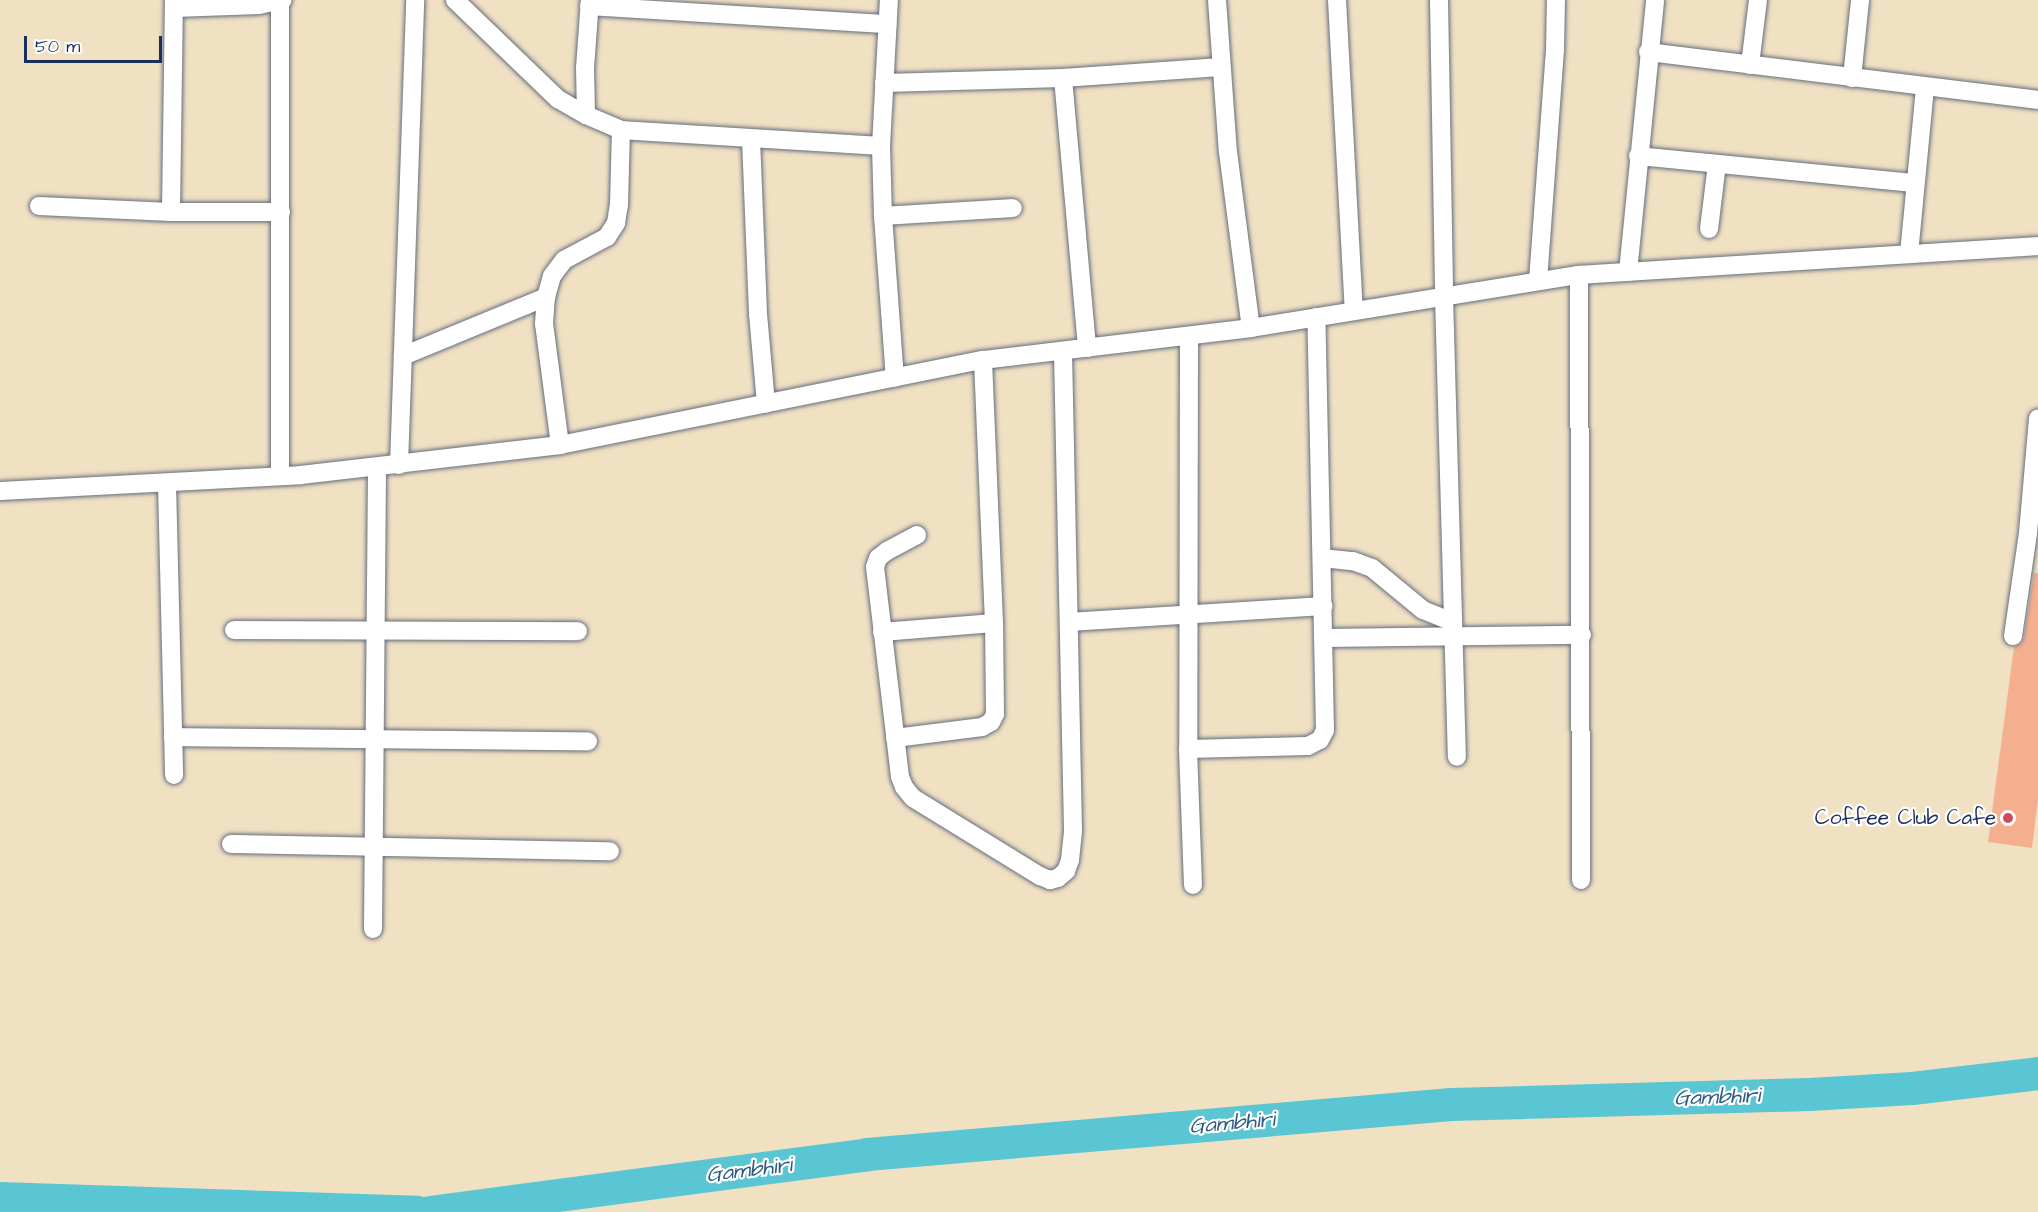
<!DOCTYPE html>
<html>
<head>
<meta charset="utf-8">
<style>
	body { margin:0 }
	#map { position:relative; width:2038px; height:1212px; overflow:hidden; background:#f0e1c2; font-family:"Architects Daughter",sans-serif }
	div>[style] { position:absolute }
	.river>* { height:33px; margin:-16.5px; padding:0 16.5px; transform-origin:16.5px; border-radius:16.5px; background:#5bc6d3 }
	.building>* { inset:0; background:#f4b08e }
	.roads { filter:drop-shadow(0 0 2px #666d81) drop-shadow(0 0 2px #666d81) }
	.street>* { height:18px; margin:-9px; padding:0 9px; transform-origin:9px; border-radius:9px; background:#fff }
	.dots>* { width:16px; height:16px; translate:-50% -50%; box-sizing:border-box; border:3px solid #fff; border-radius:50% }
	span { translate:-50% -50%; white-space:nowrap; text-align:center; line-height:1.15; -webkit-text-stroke:4.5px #fff; paint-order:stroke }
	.poi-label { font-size:21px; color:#1b2f5e }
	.right { translate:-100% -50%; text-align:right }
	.water-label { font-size:22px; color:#2e5c81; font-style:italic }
	.scale { position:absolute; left:24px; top:36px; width:138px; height:27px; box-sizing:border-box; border:3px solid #1b2f5e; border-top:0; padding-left:8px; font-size:18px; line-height:21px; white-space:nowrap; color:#1b2f5e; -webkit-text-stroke:4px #fff; paint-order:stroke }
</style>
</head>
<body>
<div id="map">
	<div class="river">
		<i style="left:0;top:1198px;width:417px;rotate:1.9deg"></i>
		<i style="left:429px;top:1212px;width:442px;rotate:-7.5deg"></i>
		<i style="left:867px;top:1154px;width:586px;rotate:-4.89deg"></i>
		<i style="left:1451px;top:1104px;width:359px;rotate:-1.6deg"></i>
		<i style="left:1810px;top:1094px;width:102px;rotate:-3.4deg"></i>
		<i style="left:1912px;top:1088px;width:127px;rotate:-6.8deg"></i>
	</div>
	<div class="building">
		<i style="clip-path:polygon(2034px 573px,2038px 573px,2038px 800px,2032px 848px,1988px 842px,2014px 647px,2021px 643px,2024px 638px)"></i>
	</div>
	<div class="roads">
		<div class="street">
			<i style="left:455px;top:0;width:143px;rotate:43.9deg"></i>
			<i style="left:558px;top:99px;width:32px;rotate:30deg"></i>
			<i style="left:586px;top:115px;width:38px;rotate:23deg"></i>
			<i style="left:1217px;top:0;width:152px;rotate:85.9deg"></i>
			<i style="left:1228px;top:152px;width:177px;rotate:82.6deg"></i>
			<i style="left:1337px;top:0;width:311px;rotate:86.9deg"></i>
			<i style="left:1439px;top:0;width:296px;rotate:89deg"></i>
			<i style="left:1444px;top:296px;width:461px;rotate:88.4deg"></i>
			<i style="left:589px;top:6px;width:299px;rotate:3.5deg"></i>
			<i style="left:174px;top:8px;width:85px;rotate:-2deg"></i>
			<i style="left:259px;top:5px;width:24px;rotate:-12deg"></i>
			<i style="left:1648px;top:52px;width:393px;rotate:7deg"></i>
			<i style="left:1750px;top:65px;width:65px;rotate:-83deg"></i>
			<i style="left:1063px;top:78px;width:271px;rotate:84.9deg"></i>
			<i style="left:1852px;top:78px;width:78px;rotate:-84.1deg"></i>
			<i style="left:884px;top:83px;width:179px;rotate:-1.6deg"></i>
			<i style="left:1063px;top:78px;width:158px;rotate:-4deg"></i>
			<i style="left:586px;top:115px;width:47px;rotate:-91.2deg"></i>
			<i style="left:585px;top:68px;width:68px;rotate:-85.8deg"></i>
			<i style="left:751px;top:139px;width:175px;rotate:87.7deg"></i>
			<i style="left:758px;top:314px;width:90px;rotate:84.9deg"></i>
			<i style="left:881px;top:146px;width:70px;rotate:88.4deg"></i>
			<i style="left:883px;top:216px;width:162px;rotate:85.8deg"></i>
			<i style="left:1638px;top:156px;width:278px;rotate:5.6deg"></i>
			<i style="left:39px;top:206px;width:132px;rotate:2.6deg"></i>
			<i style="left:171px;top:212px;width:110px"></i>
			<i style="left:171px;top:212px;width:212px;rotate:-89.2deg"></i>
			<i style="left:883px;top:216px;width:130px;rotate:-3.5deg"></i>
			<i style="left:1709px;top:229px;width:65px;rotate:-83deg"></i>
			<i style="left:1909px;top:254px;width:168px;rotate:-84.5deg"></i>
			<i style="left:1628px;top:272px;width:273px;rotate:-84.3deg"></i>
			<i style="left:1579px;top:275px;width:605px;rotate:89.81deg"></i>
			<i style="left:1538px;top:281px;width:232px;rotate:-85.8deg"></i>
			<i style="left:1555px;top:50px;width:50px;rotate:-88.9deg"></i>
			<i style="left:1189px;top:336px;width:413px;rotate:90.1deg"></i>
			<i style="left:1188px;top:749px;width:136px;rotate:87.9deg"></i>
			<i style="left:403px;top:356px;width:155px;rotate:-22.4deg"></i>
			<i style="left:560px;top:445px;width:122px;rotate:-97.5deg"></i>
			<i style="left:544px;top:324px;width:27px;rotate:-86deg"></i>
			<i style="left:546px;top:297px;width:22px;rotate:-74deg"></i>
			<i style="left:552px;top:276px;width:20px;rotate:-53deg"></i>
			<i style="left:564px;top:260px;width:49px;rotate:-28.1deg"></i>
			<i style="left:607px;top:237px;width:17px;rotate:-57deg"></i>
			<i style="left:616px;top:223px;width:18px;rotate:-81deg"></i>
			<i style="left:619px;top:205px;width:75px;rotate:-88.5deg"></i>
			<i style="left:621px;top:130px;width:260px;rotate:3.5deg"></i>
			<i style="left:881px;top:146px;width:146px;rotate:-86.9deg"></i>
			<i style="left:399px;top:465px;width:465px;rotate:-88deg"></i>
			<i style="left:280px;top:476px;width:476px;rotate:-90deg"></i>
			<i style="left:167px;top:484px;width:291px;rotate:88.6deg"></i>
			<i style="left:0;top:491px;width:301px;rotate:-3deg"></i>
			<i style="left:301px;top:475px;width:261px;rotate:-6.6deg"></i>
			<i style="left:560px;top:445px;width:431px;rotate:-11.4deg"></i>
			<i style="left:983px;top:360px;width:270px;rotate:-6.8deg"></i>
			<i style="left:1251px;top:328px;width:332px;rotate:-9.2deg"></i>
			<i style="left:1579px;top:275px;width:460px;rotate:-3.6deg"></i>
			<i style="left:917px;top:535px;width:34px;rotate:152deg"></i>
			<i style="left:887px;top:551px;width:11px;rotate:142deg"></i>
			<i style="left:878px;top:558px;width:9px;rotate:108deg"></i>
			<i style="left:875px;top:567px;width:211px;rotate:83.2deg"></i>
			<i style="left:900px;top:777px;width:11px;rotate:68deg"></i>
			<i style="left:904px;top:787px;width:14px;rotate:51deg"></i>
			<i style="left:913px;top:798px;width:149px;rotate:31.6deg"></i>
			<i style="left:1040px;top:876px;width:11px;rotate:22deg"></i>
			<i style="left:1050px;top:880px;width:8px;rotate:-14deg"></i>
			<i style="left:1058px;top:878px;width:11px;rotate:-41deg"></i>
			<i style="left:1066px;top:871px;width:12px;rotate:-70deg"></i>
			<i style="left:1070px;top:860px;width:30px;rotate:-84deg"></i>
			<i style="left:1073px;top:830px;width:479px;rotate:-91.2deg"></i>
			<i style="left:1322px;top:558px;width:31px;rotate:6deg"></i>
			<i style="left:1353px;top:561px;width:20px;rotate:20deg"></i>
			<i style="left:1372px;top:568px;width:66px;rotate:39.5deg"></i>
			<i style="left:1423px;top:610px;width:32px;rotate:22deg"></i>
			<i style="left:1069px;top:622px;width:255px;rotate:-3.6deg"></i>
			<i style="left:234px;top:630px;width:344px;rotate:0.2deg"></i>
			<i style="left:882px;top:632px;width:112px;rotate:-4.6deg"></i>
			<i style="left:2013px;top:636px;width:104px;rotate:-81.7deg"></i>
			<i style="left:2028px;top:533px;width:115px;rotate:-85deg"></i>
			<i style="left:1324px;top:638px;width:258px;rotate:-0.7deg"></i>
			<i style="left:173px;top:737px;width:415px;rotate:0.6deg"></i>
			<i style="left:895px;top:738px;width:88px;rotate:-7.2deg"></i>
			<i style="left:982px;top:727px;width:10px;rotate:-29deg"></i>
			<i style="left:991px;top:722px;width:9px;rotate:-63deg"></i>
			<i style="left:995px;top:714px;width:91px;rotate:-90.6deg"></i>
			<i style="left:994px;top:623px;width:263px;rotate:-92.4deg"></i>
			<i style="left:1188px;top:749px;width:120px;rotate:-1.4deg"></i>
			<i style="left:1308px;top:746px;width:13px;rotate:-27deg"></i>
			<i style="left:1320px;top:740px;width:11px;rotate:-63deg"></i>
			<i style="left:1325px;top:730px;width:413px;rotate:-91.2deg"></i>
			<i style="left:231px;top:844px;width:379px;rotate:1.1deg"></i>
			<i style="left:373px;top:929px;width:462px;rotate:-89.5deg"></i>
		</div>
	</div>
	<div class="dots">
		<i style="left:2008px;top:818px;background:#d1495b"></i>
	</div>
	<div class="poi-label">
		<span class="right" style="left:1996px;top:818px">Coffee Club Cafe</span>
	</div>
	<div class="water-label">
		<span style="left:1717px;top:1097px;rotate:-2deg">Gambhiri</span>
		<span style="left:1232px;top:1123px;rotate:-5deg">Gambhiri</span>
		<span style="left:749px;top:1170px;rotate:-7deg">Gambhiri</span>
	</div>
	<div class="scale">50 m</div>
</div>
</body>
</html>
